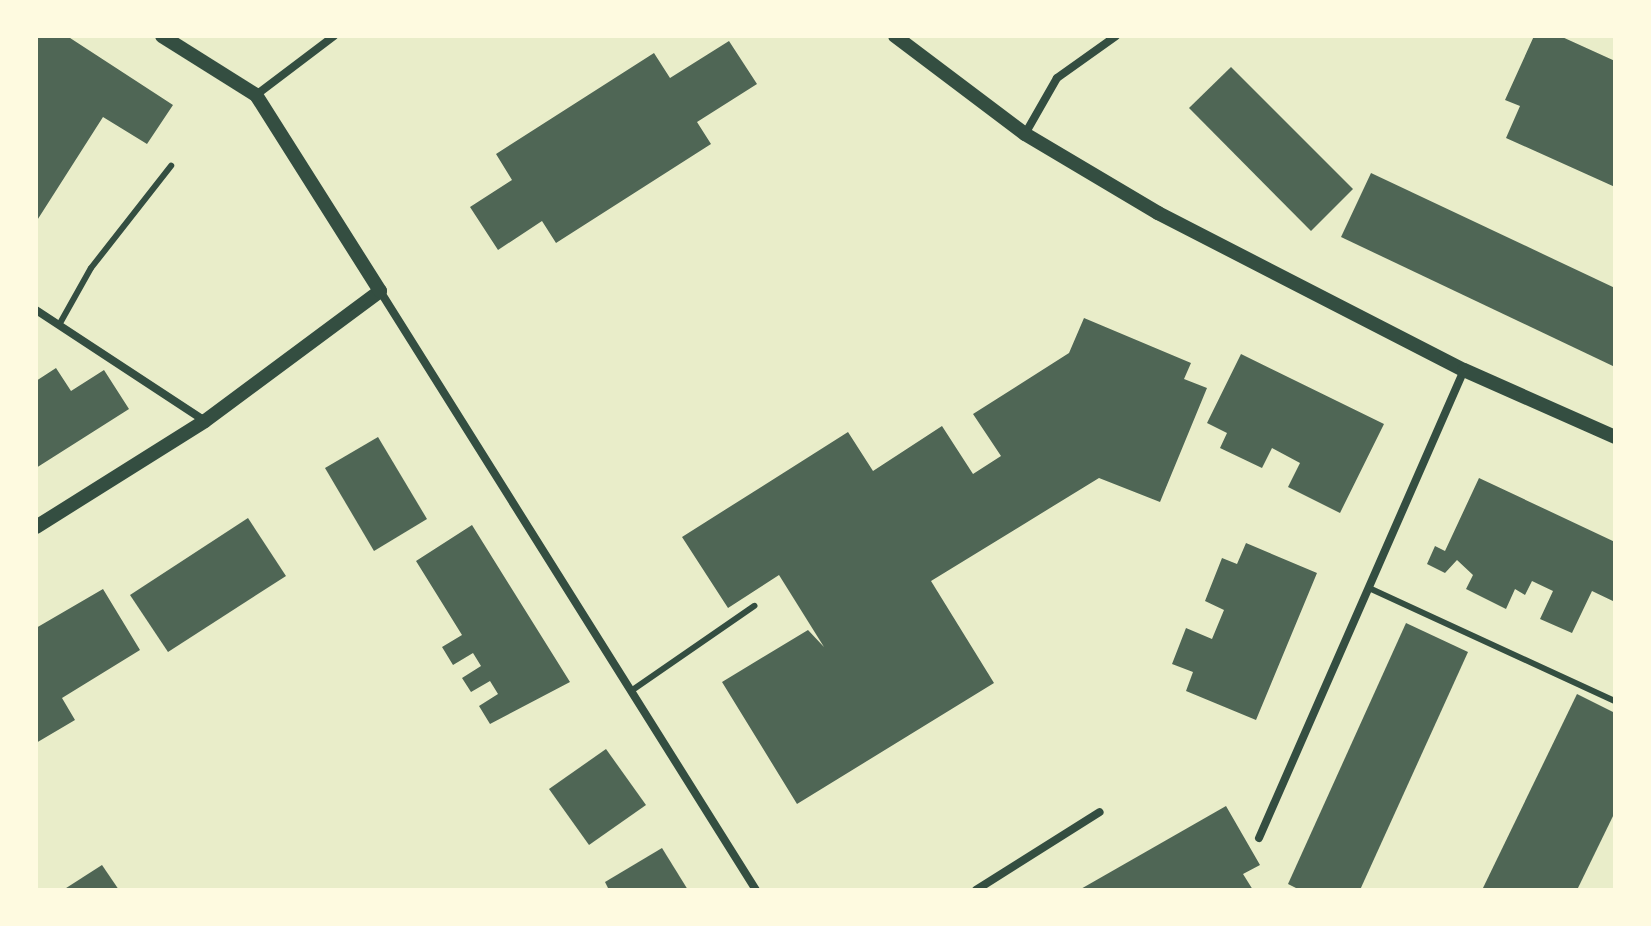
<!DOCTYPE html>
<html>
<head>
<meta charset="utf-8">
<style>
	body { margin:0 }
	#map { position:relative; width:1651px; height:926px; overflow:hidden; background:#e9edc9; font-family:"Source Sans 3",sans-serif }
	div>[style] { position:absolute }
	.building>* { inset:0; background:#4f6655 }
	.service>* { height:6px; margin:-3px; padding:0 3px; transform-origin:3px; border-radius:3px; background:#344e41 }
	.minor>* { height:8px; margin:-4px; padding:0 4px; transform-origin:4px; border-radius:4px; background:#344e41 }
	.tertiary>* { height:14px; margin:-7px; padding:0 7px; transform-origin:7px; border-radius:7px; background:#344e41 }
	span { translate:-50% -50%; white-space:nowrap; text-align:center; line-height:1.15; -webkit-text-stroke:7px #fefae0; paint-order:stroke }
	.frame { position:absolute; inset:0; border:38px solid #fefae0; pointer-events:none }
</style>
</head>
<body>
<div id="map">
	<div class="building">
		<i style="clip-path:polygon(36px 36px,67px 36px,173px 105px,147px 144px,103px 117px,36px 222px)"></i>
		<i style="clip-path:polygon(1534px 36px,1560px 36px,1615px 61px,1615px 187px,1506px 138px,1520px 106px,1505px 100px)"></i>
		<i style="clip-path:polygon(729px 41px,757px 84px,697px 122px,711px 144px,556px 243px,542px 221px,498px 250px,470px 207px,512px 180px,496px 154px,654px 53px,670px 78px)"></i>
		<i style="clip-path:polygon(1231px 67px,1353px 189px,1311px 231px,1189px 108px)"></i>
		<i style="clip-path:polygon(1371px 173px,1615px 288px,1615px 367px,1341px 237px)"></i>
		<i style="clip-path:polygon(1084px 318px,1191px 363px,1184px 379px,1207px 388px,1160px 502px,1099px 478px,931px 581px,994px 683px,797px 804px,722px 682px,808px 630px,824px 647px,779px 575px,728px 608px,682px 537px,848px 432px,873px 471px,942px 426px,973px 474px,1001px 456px,973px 414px,1069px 353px)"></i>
		<i style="clip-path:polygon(1241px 354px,1384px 424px,1340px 513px,1288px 487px,1300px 463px,1272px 448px,1262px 468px,1220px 448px,1227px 433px,1207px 423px)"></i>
		<i style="clip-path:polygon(56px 368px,71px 391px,104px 370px,129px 409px,36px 468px,36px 381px)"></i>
		<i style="clip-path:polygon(378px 437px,427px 519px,374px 551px,325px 468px)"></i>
		<i style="clip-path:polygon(1479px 478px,1615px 542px,1615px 602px,1592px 591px,1572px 633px,1540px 619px,1553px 591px,1532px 581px,1525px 595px,1515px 589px,1506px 609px,1466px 589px,1473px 575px,1457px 560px,1445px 573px,1427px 564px,1435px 546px,1445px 551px)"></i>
		<i style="clip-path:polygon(248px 518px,286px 576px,168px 652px,130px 595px)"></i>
		<i style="clip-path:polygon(472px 525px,570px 682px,490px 724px,479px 706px,498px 694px,490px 681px,471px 692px,462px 678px,481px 666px,473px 653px,453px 665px,442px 647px,462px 635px,416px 561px)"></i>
		<i style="clip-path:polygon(1246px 543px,1317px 573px,1256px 720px,1186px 691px,1193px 672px,1172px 664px,1186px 628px,1212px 639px,1224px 610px,1205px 601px,1222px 558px,1237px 564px)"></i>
		<i style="clip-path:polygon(103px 589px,140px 650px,62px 698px,75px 720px,36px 743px,36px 628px)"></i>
		<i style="clip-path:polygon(1406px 623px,1468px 652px,1360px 890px,1300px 890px,1288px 884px)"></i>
		<i style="clip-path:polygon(1577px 694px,1615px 713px,1615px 812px,1577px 890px,1482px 890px)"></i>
		<i style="clip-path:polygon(606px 749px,646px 805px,589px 845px,549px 789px)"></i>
		<i style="clip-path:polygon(1226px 806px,1260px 865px,1243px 874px,1253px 890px,1079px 890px)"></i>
		<i style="clip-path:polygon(662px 848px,688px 890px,609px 890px,605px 882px)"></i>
		<i style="clip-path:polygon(102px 865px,119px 890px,63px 890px)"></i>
	</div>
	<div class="service">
		<i style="left:59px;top:325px;width:65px;rotate:-60.7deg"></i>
		<i style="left:91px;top:268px;width:130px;rotate:-51.9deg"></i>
		<i style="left:1369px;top:588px;width:271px;rotate:24.7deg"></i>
		<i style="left:631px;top:691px;width:150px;rotate:-34.6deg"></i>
	</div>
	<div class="minor">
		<i style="left:256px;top:95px;width:98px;rotate:-37.1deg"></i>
		<i style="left:1025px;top:134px;width:64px;rotate:-60.3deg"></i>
		<i style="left:1057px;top:78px;width:72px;rotate:-35.4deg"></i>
		<i style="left:380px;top:291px;width:707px;rotate:57.88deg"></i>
		<i style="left:36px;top:310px;width:202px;rotate:33.3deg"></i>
		<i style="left:1259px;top:838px;width:511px;rotate:-66.34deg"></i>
		<i style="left:976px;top:890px;width:146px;rotate:-32.2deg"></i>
	</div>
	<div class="tertiary">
		<i style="left:895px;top:36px;width:163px;rotate:37deg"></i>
		<i style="left:1025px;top:134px;width:155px;rotate:30.7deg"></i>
		<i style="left:1158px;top:213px;width:344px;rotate:27.2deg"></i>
		<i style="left:1464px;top:370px;width:165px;rotate:23.9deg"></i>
		<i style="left:36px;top:527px;width:199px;rotate:-32.1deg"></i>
		<i style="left:205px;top:421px;width:218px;rotate:-36.6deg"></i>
		<i style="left:380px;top:291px;width:232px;rotate:-122.3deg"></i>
		<i style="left:256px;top:95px;width:111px;rotate:-147.9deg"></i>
	</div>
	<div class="frame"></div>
</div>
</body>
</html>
